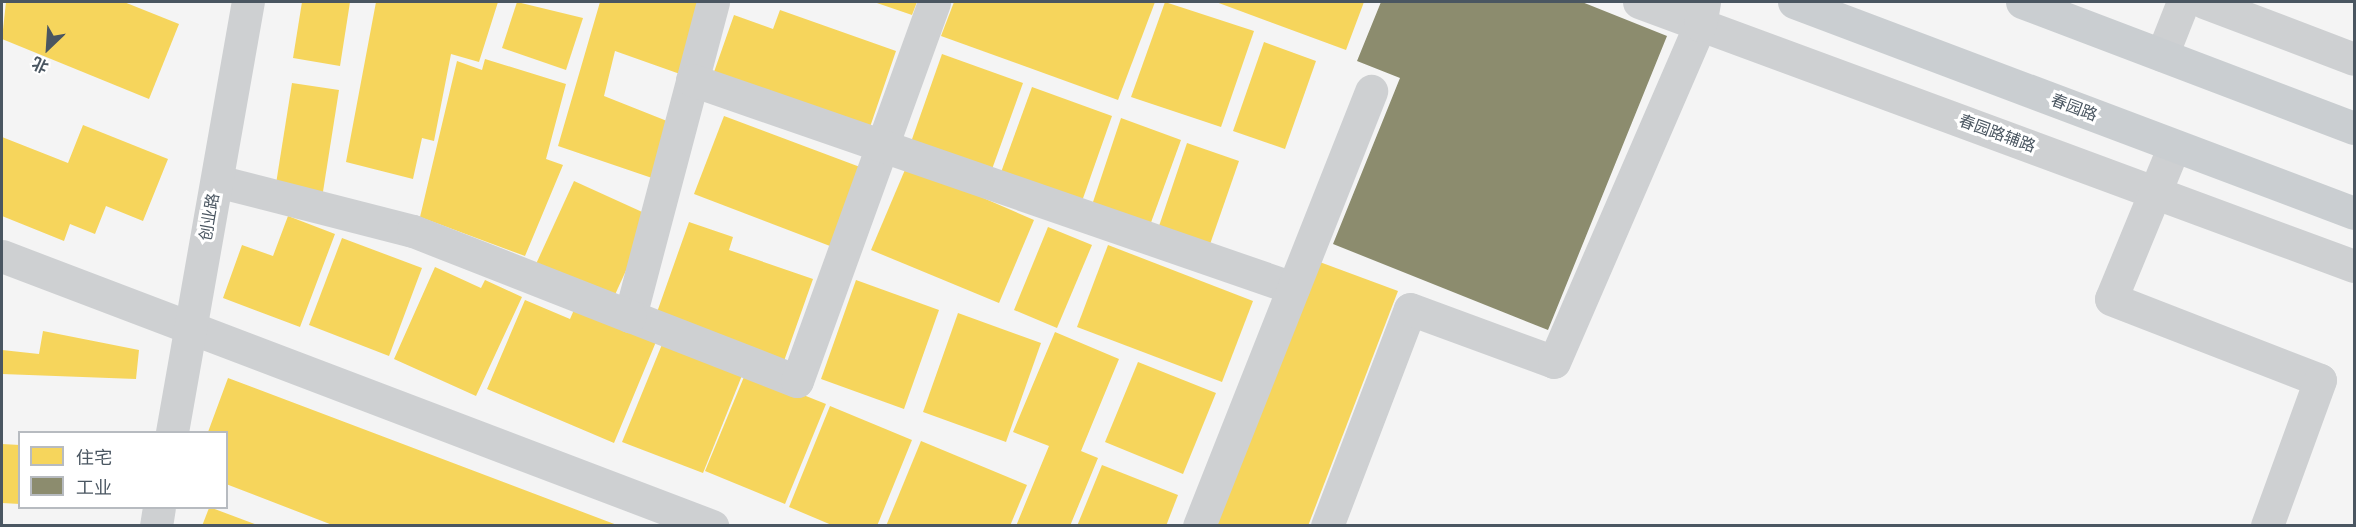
<!DOCTYPE html>
<html>
<head>
<meta charset="utf-8">
<style>
	body { margin:0 }
	#map { position:relative; width:2356px; height:527px; overflow:hidden; background:#f4f4f4; font-family:Raleway,"Noto Sans SC",sans-serif }
	div>[style] { position:absolute }
	.homes>* { inset:0; background:#f6d55c }
	.industry>* { inset:0; background:#8c8c6e }
	.minor>* { height:33px; margin:-16.5px; padding:0 16.5px; transform-origin:16.5px; border-radius:16.5px; background:#ced0d2 }
	.major>* { height:33px; margin:-16.5px; padding:0 16.5px; transform-origin:16.5px; border-radius:16.5px; background:#caced1 }
	span { translate:-50% -50%; white-space:nowrap; text-align:center; line-height:1.15; -webkit-text-stroke:6px #fff; paint-order:stroke }
	.street-label { font-size:16px; color:#4a5661 }
	.frame { position:absolute; inset:0; border:3px solid #4a5661; pointer-events:none }
	.legend { position:absolute; left:18px; top:431px; width:210px; height:78px; box-sizing:border-box; background:#fff; border:2px solid #b7bbc0; margin:0; padding:8px 10px; list-style:none; font-size:18px; color:#4a5661 }
	.legend li { display:flex; align-items:center; gap:12px; height:30px }
	.legend b { width:30px; border:2px solid #b7bbc0 }
	.north { position:absolute; left:18px; top:18px; width:60px; height:60px; -webkit-text-stroke:4px #fff; paint-order:stroke; rotate:205deg; font-size:16px; font-weight:700; line-height:24px; text-align:center; color:#4a5661 }
	.north::after { content:''; display:block; margin:auto; width:21px; height:27px; background:#4a5661; clip-path:polygon(50% 0,100% 100%,50% 72%,0 100%) }
</style>
</head>
<body>
<div id="map">
	<div class="homes">
		<i style="clip-path:polygon(6px 2px,124px 2px,179px 24px,149px 99px,2px 39px)"></i>
		<i style="clip-path:polygon(302px 2px,350px 2px,340px 66px,293px 58px)"></i>
		<i style="clip-path:polygon(376px 2px,498px 2px,479px 62px,451px 54px,434px 141px,422px 138px,413px 179px,346px 162px)"></i>
		<i style="clip-path:polygon(517px 2px,583px 18px,566px 70px,502px 48px)"></i>
		<i style="clip-path:polygon(600px 2px,699px 2px,680px 74px,615px 51px,604px 96px,667px 121px,652px 178px,558px 146px)"></i>
		<i style="clip-path:polygon(874px 2px,917px 2px,912px 15px)"></i>
		<i style="clip-path:polygon(954px 2px,1155px 2px,1118px 100px,941px 36px)"></i>
		<i style="clip-path:polygon(1165px 2px,1254px 31px,1221px 127px,1131px 97px)"></i>
		<i style="clip-path:polygon(1216px 2px,1364px 2px,1346px 50px)"></i>
		<i style="clip-path:polygon(780px 10px,896px 51px,870px 127px,714px 72px,734px 15px,773px 29px)"></i>
		<i style="clip-path:polygon(1264px 42px,1316px 61px,1285px 149px,1233px 131px)"></i>
		<i style="clip-path:polygon(942px 54px,1023px 83px,991px 172px,911px 142px)"></i>
		<i style="clip-path:polygon(485px 59px,566px 84px,546px 159px,563px 165px,525px 256px,420px 217px,457px 61px,482px 70px)"></i>
		<i style="clip-path:polygon(292px 83px,339px 90px,322px 198px,275px 190px)"></i>
		<i style="clip-path:polygon(1032px 87px,1112px 116px,1081px 204px,1000px 175px)"></i>
		<i style="clip-path:polygon(724px 116px,860px 167px,830px 246px,694px 194px)"></i>
		<i style="clip-path:polygon(1121px 118px,1181px 140px,1149px 228px,1091px 208px)"></i>
		<i style="clip-path:polygon(83px 125px,168px 159px,143px 221px,106px 206px,95px 234px,70px 224px,64px 241px,2px 216px,2px 137px,68px 163px)"></i>
		<i style="clip-path:polygon(1187px 143px,1239px 161px,1208px 250px,1157px 232px)"></i>
		<i style="clip-path:polygon(907px 165px,1034px 220px,999px 303px,871px 250px)"></i>
		<i style="clip-path:polygon(574px 181px,651px 216px,613px 299px,536px 264px)"></i>
		<i style="clip-path:polygon(288px 216px,335px 234px,300px 327px,223px 298px,242px 245px,273px 256px)"></i>
		<i style="clip-path:polygon(689px 222px,733px 237px,729px 250px,813px 279px,784px 361px,656px 315px)"></i>
		<i style="clip-path:polygon(1048px 227px,1092px 245px,1057px 328px,1014px 310px)"></i>
		<i style="clip-path:polygon(342px 238px,422px 268px,389px 356px,309px 325px)"></i>
		<i style="clip-path:polygon(1108px 245px,1253px 301px,1222px 382px,1077px 327px)"></i>
		<i style="clip-path:polygon(1317px 261px,1398px 291px,1308px 526px,1213px 526px)"></i>
		<i style="clip-path:polygon(435px 267px,481px 288px,485px 280px,522px 297px,476px 396px,394px 359px)"></i>
		<i style="clip-path:polygon(856px 280px,939px 310px,904px 409px,821px 379px)"></i>
		<i style="clip-path:polygon(525px 300px,570px 319px,577px 303px,658px 337px,614px 443px,487px 389px)"></i>
		<i style="clip-path:polygon(958px 313px,1041px 343px,1006px 442px,923px 412px)"></i>
		<i style="clip-path:polygon(43px 331px,139px 350px,136px 379px,2px 374px,2px 350px,39px 354px)"></i>
		<i style="clip-path:polygon(1055px 332px,1119px 359px,1081px 451px,1098px 458px,1070px 526px,1016px 526px,1049px 446px,1013px 432px)"></i>
		<i style="clip-path:polygon(663px 342px,743px 373px,703px 473px,622px 442px)"></i>
		<i style="clip-path:polygon(1138px 362px,1216px 393px,1183px 474px,1105px 442px)"></i>
		<i style="clip-path:polygon(746px 372px,826px 404px,785px 504px,705px 471px)"></i>
		<i style="clip-path:polygon(228px 378px,617px 525px,617px 526px,335px 526px,226px 484px,226px 432px,208px 432px)"></i>
		<i style="clip-path:polygon(830px 406px,912px 440px,877px 526px,834px 526px,789px 507px)"></i>
		<i style="clip-path:polygon(921px 441px,1027px 485px,1010px 526px,886px 526px)"></i>
		<i style="clip-path:polygon(2px 444px,20px 445px,20px 504px,2px 503px)"></i>
		<i style="clip-path:polygon(1102px 465px,1178px 495px,1166px 526px,1077px 526px)"></i>
		<i style="clip-path:polygon(209px 508px,212px 508px,260px 526px,202px 526px)"></i>
	</div>
	<div class="industry">
		<i style="clip-path:polygon(1381px 2px,1582px 2px,1667px 36px,1548px 330px,1333px 244px,1400px 78px,1357px 61px)"></i>
	</div>
	<div class="minor">
		<i style="left:713px;top:2px;width:325px;rotate:104.8deg"></i>
		<i style="left:630px;top:316px;width:179px;rotate:21.3deg"></i>
		<i style="left:797px;top:381px;width:403px;rotate:-70.1deg"></i>
		<i style="left:1639px;top:2px;width:762px;rotate:20.27deg"></i>
		<i style="left:2204px;top:2px;width:160px;rotate:20.8deg"></i>
		<i style="left:2162px;top:55px;width:57px;rotate:-68.4deg"></i>
		<i style="left:692px;top:80px;width:636px;rotate:19.09deg"></i>
		<i style="left:2174px;top:146px;width:165px;rotate:112.4deg"></i>
		<i style="left:2111px;top:299px;width:224px;rotate:21.2deg"></i>
		<i style="left:2320px;top:380px;width:155px;rotate:110deg"></i>
		<i style="left:217px;top:181px;width:202px;rotate:14.3deg"></i>
		<i style="left:413px;top:231px;width:233px;rotate:21.4deg"></i>
		<i style="left:2px;top:256px;width:760px;rotate:20.82deg"></i>
		<i style="left:172px;top:432px;width:437px;rotate:-80deg"></i>
		<i style="left:156px;top:526px;width:18px;rotate:-81deg"></i>
		<i style="left:1199px;top:526px;width:468px;rotate:-68.4deg"></i>
		<i style="left:1327px;top:526px;width:232px;rotate:-69.1deg"></i>
		<i style="left:1410px;top:309px;width:153px;rotate:20.2deg"></i>
		<i style="left:1554px;top:362px;width:367px;rotate:-66.6deg"></i>
		<i style="left:1700px;top:25px;width:23px;rotate:-80deg"></i>
	</div>
	<div class="major">
		<i style="left:1794px;top:2px;width:598px;rotate:20.65deg"></i>
		<i style="left:2022px;top:2px;width:355px;rotate:20.8deg"></i>
	</div>
	<div class="street-label">
		<span style="left:2074px;top:108px;rotate:21deg">春园路</span>
		<span style="left:1997px;top:134px;rotate:20deg">春园路辅路</span>
		<span style="left:210px;top:217px;rotate:-80deg">创业路</span>
	</div>
	<div class="frame"></div>
	<ul class="legend">
	<li><b style="height:16px;background:#f6d55c"></b>住宅</li>
	<li><b style="height:16px;background:#8c8c6e"></b>工业</li>
	</ul>
	<div class="north">北</div>
</div>
</body>
</html>
